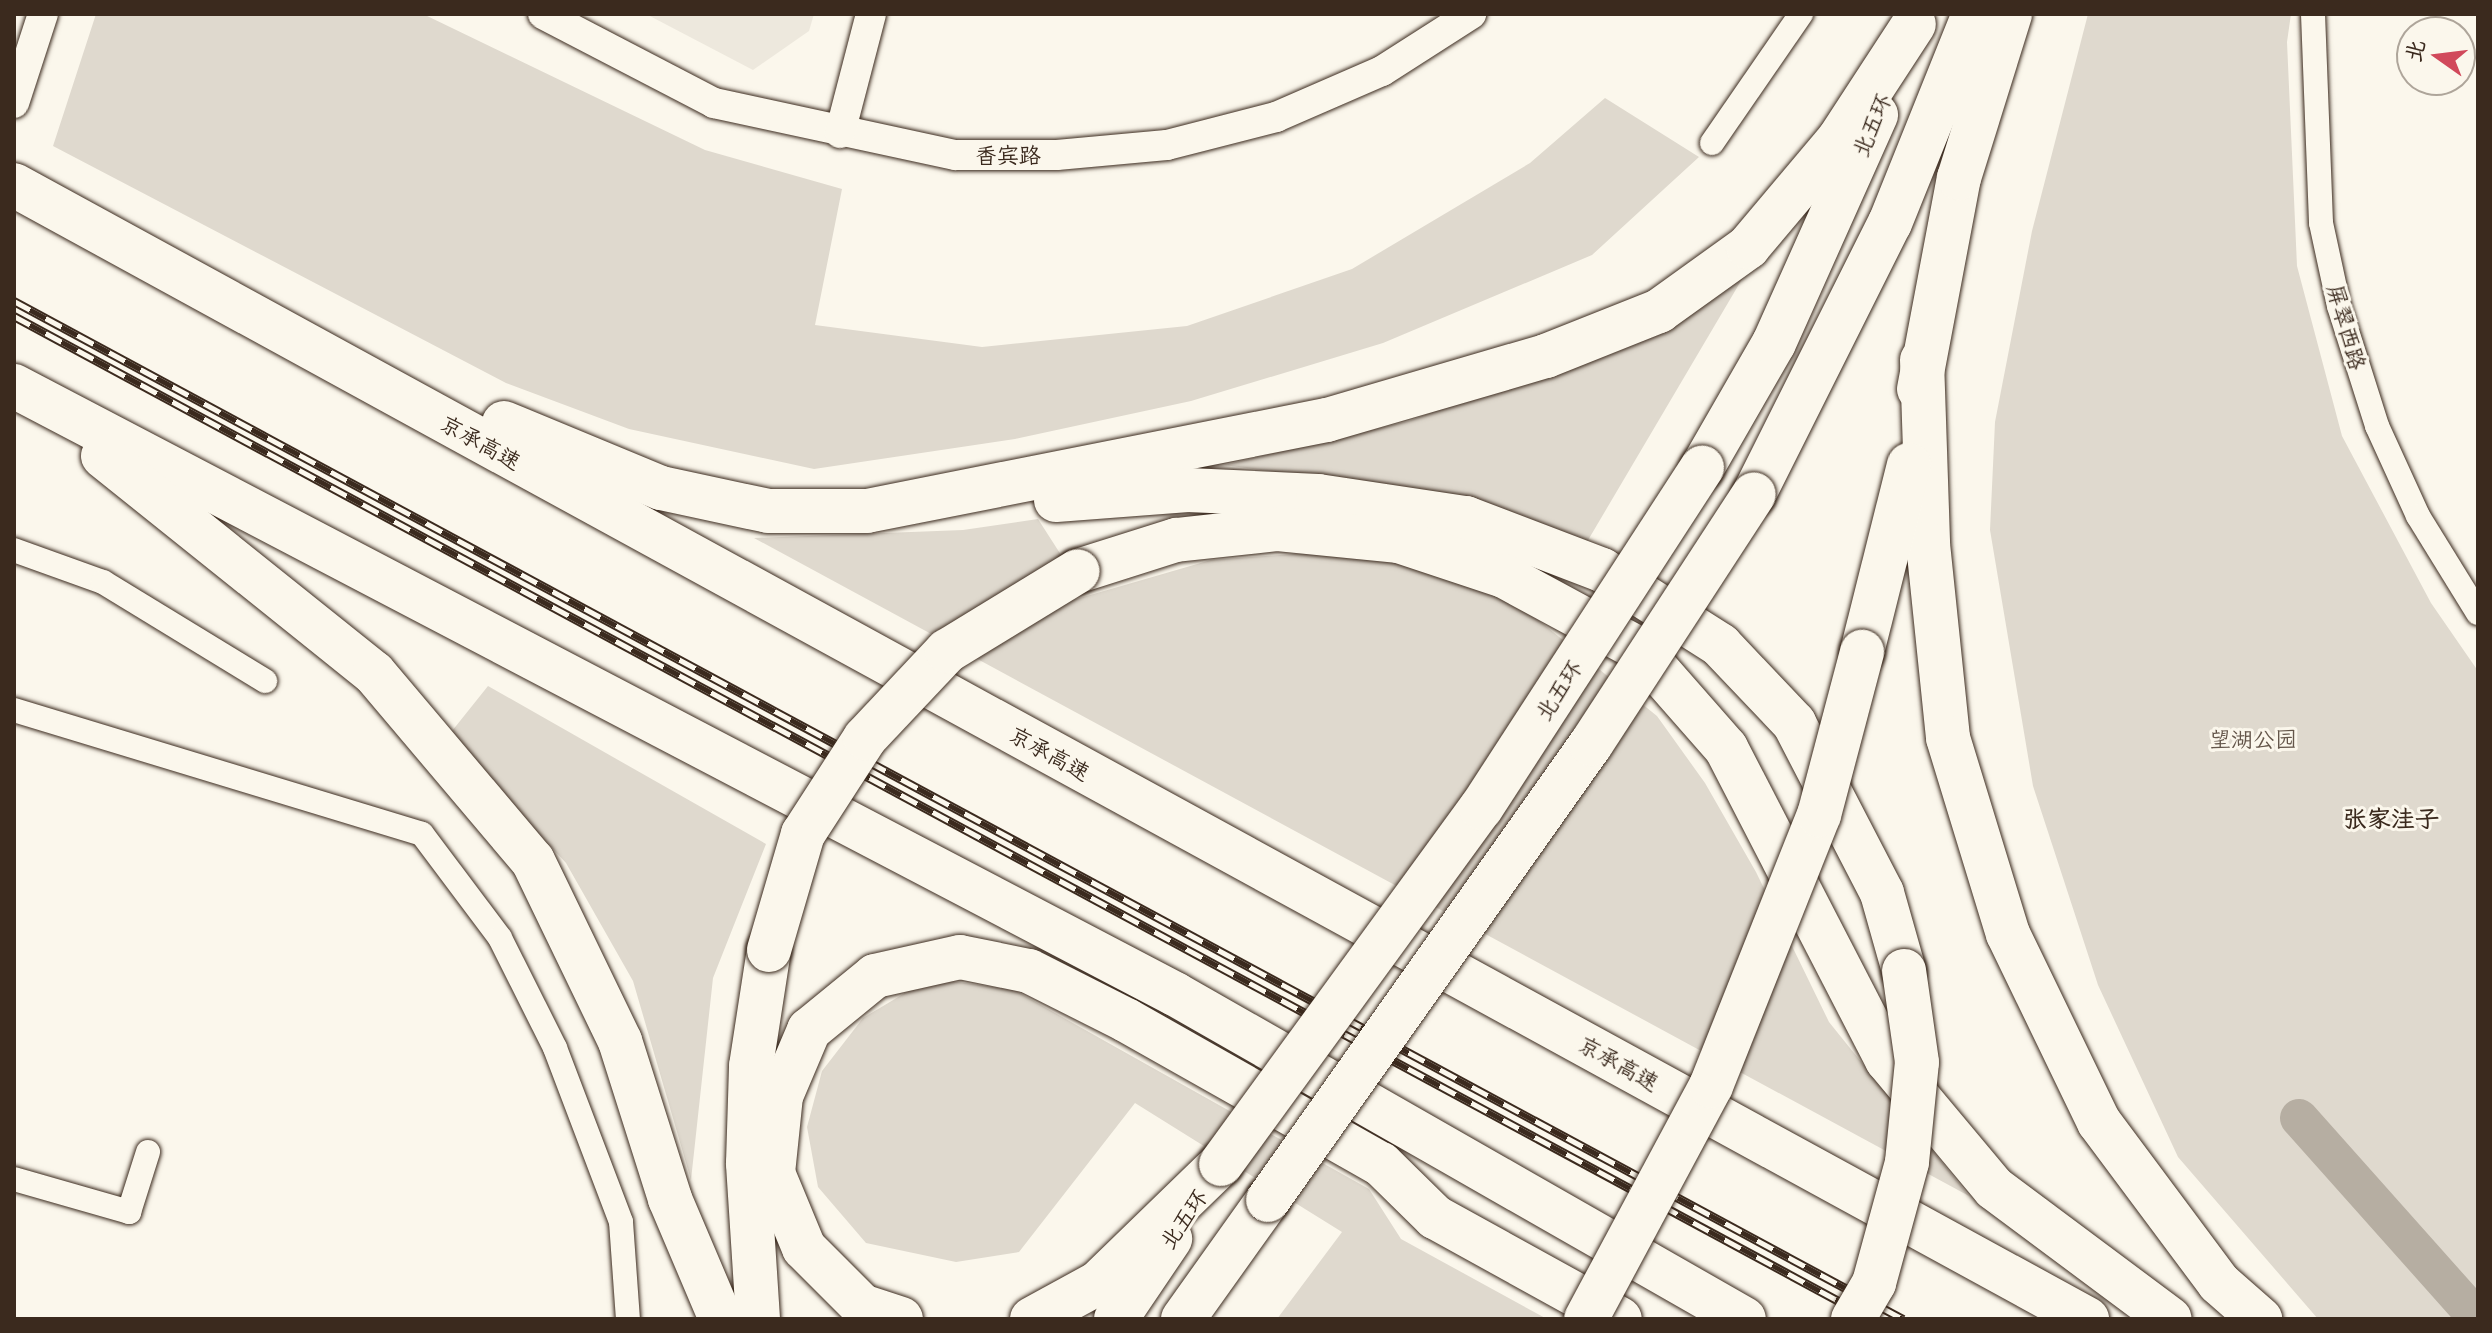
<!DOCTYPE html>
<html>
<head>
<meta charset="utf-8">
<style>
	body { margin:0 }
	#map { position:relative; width:2492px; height:1333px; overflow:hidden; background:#fbf7ec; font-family:Mali,"LXGW WenKai TC",sans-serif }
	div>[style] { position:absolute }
	.built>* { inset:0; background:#ede8dd }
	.green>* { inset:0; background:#dfd9ce }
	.river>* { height:38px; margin:-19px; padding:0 19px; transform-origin:19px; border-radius:19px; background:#b6aea2 }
	.roads { filter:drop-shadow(0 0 2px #3b2a1e) drop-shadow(0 0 2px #3b2a1e) }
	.minor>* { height:24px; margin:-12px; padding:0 12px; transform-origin:12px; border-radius:12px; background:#fbf7ec }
	.tertiary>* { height:30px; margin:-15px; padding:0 15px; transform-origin:15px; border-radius:15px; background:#fbf7ec }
	.motorway>* { height:44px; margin:-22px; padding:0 22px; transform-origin:22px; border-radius:22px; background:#fbf7ec }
	.rail>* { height:9px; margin-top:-4.5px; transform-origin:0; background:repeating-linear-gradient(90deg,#fbf7ec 0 18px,#3b2a1e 0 36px); box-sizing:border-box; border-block:2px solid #3b2a1e }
	.bridges { filter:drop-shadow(0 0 2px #3b2a1e) drop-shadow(0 0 2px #3b2a1e) }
	.motorway-bridge>* { height:44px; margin:-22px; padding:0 22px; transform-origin:22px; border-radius:22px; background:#fbf7ec }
	span { translate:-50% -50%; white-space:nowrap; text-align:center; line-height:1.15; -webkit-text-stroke:6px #fbf7ec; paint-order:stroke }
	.street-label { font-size:22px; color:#3b2a1e }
	.park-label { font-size:22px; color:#64564a }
	.neighbourhood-label { font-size:24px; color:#3b2a1e; font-weight:700 }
	.frame { position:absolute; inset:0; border:16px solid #3b2a1e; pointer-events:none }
	.north { position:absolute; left:2396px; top:16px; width:80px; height:80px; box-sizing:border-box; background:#fbf7ec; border:2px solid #aea59a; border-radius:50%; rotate:284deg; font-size:22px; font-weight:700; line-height:32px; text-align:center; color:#3b2a1e }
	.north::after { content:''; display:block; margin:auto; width:28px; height:36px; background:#d1495b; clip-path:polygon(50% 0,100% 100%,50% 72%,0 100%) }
</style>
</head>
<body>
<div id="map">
	<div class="built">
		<i style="clip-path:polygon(646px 14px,814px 14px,809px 31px,753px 70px)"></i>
	</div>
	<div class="green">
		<i style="clip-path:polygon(96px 14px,423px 14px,705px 150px,842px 189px,815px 325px,982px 347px,1187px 326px,1352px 269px,1530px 163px,1605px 98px,1699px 157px,1592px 255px,1383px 343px,1191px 401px,1015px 439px,814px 469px,629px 429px,506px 383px,53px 146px)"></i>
		<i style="clip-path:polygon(2088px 14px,2291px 14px,2287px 42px,2297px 266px,2342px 436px,2431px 603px,2478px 671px,2478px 1319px,2318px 1319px,2178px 1157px,2098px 985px,2033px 786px,1990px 530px,1995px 422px,2032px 231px)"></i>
		<i style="clip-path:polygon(1748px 269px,1584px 547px,1391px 488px,1224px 465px,1409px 421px,1483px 393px)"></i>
		<i style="clip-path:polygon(1038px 519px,1063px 558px,1073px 600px,1211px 560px,1321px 552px,1434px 567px,1527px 611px,1657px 716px,1705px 783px,1756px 872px,1829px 1022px,1969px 1196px,754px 538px,963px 530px)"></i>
		<i style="clip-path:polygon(488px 686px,766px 844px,713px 978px,691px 1180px,633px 981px,566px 863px,448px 736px)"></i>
		<i style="clip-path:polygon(930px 978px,1014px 990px,1369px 1189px,1401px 1239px,1547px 1319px,1277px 1319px,1342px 1232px,1135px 1103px,1019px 1252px,956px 1262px,866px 1243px,818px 1187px,807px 1127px,822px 1071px,863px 1018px)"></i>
	</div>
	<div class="river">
		<i style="left:2299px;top:1118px;width:269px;rotate:48.3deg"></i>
	</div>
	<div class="roads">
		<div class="minor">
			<i style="left:2313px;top:14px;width:209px;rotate:87.8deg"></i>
			<i style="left:2321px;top:223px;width:85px;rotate:77.8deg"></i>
			<i style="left:2339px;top:306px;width:126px;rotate:72.4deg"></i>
			<i style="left:2377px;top:426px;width:99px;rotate:65.5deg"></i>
			<i style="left:2418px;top:516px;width:114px;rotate:58.3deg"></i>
			<i style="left:1712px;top:143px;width:157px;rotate:-55.4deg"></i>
			<i style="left:14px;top:550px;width:95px;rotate:19.8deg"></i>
			<i style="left:103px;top:582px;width:190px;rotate:31.4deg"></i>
			<i style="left:14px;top:710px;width:426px;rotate:16.9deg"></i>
			<i style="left:422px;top:834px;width:130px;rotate:53.1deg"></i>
			<i style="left:500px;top:938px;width:123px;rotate:63.4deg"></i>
			<i style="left:555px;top:1048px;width:186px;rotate:69.2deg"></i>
			<i style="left:621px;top:1222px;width:97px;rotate:85.9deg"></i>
			<i style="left:14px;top:1179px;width:120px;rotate:16deg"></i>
			<i style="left:129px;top:1212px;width:63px;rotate:-72.4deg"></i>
		</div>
		<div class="tertiary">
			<i style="left:543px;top:14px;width:193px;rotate:27.5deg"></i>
			<i style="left:714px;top:103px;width:247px;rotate:12.2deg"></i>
			<i style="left:955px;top:155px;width:102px"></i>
			<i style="left:1057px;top:155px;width:110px;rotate:-5.2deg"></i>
			<i style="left:1167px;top:145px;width:113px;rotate:-14.4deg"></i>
			<i style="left:1276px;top:117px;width:116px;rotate:-23.5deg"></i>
			<i style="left:1382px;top:71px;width:106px;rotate:-32.6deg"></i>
			<i style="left:14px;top:103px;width:94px;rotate:-72deg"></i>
			<i style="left:840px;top:133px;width:123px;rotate:-75.4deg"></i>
		</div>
		<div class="motorway">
			<i style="left:14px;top:185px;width:2363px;rotate:28.68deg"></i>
			<i style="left:1922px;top:360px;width:184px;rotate:88.1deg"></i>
			<i style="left:1928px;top:544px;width:195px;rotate:84.1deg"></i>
			<i style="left:1948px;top:738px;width:205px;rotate:73deg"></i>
			<i style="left:2008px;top:934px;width:209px;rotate:64.2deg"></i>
			<i style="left:2099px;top:1122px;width:201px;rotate:53.3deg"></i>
			<i style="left:2219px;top:1283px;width:55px;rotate:41.3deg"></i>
			<i style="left:14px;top:386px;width:1311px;rotate:27.64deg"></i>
			<i style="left:1175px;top:994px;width:655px;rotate:29.73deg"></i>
			<i style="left:1919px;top:389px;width:215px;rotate:-79.3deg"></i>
			<i style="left:1959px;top:178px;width:172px;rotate:-72.7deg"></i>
			<i style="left:504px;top:423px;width:170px;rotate:22.5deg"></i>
			<i style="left:661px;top:488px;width:109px;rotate:12.1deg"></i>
			<i style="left:768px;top:511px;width:99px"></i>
			<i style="left:867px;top:511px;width:469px;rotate:-11.2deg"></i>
			<i style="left:1327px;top:420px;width:228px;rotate:-16.3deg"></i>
			<i style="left:1546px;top:356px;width:122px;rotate:-21.7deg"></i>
			<i style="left:1659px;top:311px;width:110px;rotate:-35.7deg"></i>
			<i style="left:1748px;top:247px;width:141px;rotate:-49.9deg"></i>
			<i style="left:1839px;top:139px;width:137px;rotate:-56.9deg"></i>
			<i style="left:103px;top:456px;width:347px;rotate:38.7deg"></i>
			<i style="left:374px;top:673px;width:246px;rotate:49.8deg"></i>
			<i style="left:533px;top:861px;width:200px;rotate:64.2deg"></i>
			<i style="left:620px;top:1041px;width:166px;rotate:72.4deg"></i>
			<i style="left:670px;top:1199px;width:130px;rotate:67deg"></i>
			<i style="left:1702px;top:468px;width:144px;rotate:-60.1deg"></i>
			<i style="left:1774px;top:343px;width:250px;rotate:-65.9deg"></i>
			<i style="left:1754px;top:494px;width:303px;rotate:-63.4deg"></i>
			<i style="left:1890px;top:223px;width:225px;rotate:-68.1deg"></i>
			<i style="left:1056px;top:500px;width:132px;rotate:-4.3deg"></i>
			<i style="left:1188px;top:490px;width:130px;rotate:2.6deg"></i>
			<i style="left:1318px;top:496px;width:150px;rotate:8.5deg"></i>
			<i style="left:1466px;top:518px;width:146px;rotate:20.9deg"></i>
			<i style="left:1602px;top:570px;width:140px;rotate:32.4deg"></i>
			<i style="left:1720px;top:645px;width:108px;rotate:46.5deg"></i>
			<i style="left:1794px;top:723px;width:191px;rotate:62.6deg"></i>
			<i style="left:1882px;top:893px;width:81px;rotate:74.2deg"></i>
			<i style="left:1078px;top:571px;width:103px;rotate:-17.6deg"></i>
			<i style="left:1176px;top:540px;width:103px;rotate:-6.2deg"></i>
			<i style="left:1278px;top:529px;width:122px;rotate:5.7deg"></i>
			<i style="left:1399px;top:541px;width:111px;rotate:18.4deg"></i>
			<i style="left:1504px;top:576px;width:153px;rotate:28.4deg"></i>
			<i style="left:1639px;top:649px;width:132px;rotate:48.7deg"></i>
			<i style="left:1726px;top:748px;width:351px;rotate:62.7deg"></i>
			<i style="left:1887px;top:1060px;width:167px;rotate:50.1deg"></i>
			<i style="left:1994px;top:1188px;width:219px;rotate:36.7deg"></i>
			<i style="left:1862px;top:652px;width:193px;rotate:-75.9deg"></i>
			<i style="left:758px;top:1319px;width:156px;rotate:-93.7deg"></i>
			<i style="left:748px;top:1163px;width:97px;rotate:-88.2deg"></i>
			<i style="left:751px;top:1066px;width:117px;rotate:-81.2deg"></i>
			<i style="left:901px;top:1319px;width:41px;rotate:-161.6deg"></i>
			<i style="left:862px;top:1306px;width:82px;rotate:-135deg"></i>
			<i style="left:804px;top:1248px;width:81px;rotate:-112.5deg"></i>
			<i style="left:773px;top:1173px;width:77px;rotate:-84.1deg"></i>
			<i style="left:781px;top:1096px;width:72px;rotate:-67deg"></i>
			<i style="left:809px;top:1030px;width:85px;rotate:-39.3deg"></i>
			<i style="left:875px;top:976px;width:87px;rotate:-12.6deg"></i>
			<i style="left:960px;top:957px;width:70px;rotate:11.5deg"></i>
			<i style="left:1029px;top:971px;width:109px;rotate:26.8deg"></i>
			<i style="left:1126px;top:1020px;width:293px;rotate:29.5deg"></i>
			<i style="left:1381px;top:1164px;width:76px;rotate:44.5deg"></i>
			<i style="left:1435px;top:1217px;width:211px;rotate:28.9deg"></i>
			<i style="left:1032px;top:1319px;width:75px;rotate:-28.6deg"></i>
			<i style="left:1098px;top:1283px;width:171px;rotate:-44.1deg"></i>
			<i style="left:1116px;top:1319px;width:97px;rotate:-56deg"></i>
			<i style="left:1183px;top:1319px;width:146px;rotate:-54.5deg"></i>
		</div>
	</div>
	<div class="rail">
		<i style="left:14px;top:301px;width:2146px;rotate:28.32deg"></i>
		<i style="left:14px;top:316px;width:2111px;rotate:28.36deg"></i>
	</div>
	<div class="bridges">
		<div class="motorway-bridge">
			<i style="left:769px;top:950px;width:121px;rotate:-73.7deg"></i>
			<i style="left:803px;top:834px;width:114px;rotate:-57.1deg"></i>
			<i style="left:865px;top:738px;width:120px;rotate:-46.7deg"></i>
			<i style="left:947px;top:651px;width:153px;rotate:-31.4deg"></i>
			<i style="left:1221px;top:1164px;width:441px;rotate:-53.9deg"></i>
			<i style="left:1481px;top:808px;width:406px;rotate:-57deg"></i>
			<i style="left:1268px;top:1200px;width:559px;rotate:-54.69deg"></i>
			<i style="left:1591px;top:744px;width:298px;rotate:-56.9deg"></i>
			<i style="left:1586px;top:1319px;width:264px;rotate:-61.8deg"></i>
			<i style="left:1711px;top:1086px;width:292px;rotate:-68.3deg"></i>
			<i style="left:1819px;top:815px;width:169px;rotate:-75.2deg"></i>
			<i style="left:1853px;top:1319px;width:42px;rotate:-59.7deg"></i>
			<i style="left:1874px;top:1283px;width:125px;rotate:-74.7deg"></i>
			<i style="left:1907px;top:1162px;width:100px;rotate:-84.3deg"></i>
			<i style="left:1917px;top:1062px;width:92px;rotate:-98.1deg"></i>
		</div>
	</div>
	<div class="street-label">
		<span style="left:1871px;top:125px;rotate:-67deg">北五环</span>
		<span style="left:1008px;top:155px">香宾路</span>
		<span style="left:2347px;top:327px;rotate:74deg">屏翠西路</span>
		<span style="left:481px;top:442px;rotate:29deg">京承高速</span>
		<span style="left:1558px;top:690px;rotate:-57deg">北五环</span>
		<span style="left:1050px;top:753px;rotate:29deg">京承高速</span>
		<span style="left:1619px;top:1063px;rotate:29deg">京承高速</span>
		<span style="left:1183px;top:1219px;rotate:-56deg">北五环</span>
	</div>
	<div class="park-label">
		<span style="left:2253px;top:739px">望湖公园</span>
	</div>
	<div class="neighbourhood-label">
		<span style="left:2391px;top:818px">张家洼子</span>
	</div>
	<div class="frame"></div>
	<div class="north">北</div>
</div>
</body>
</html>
